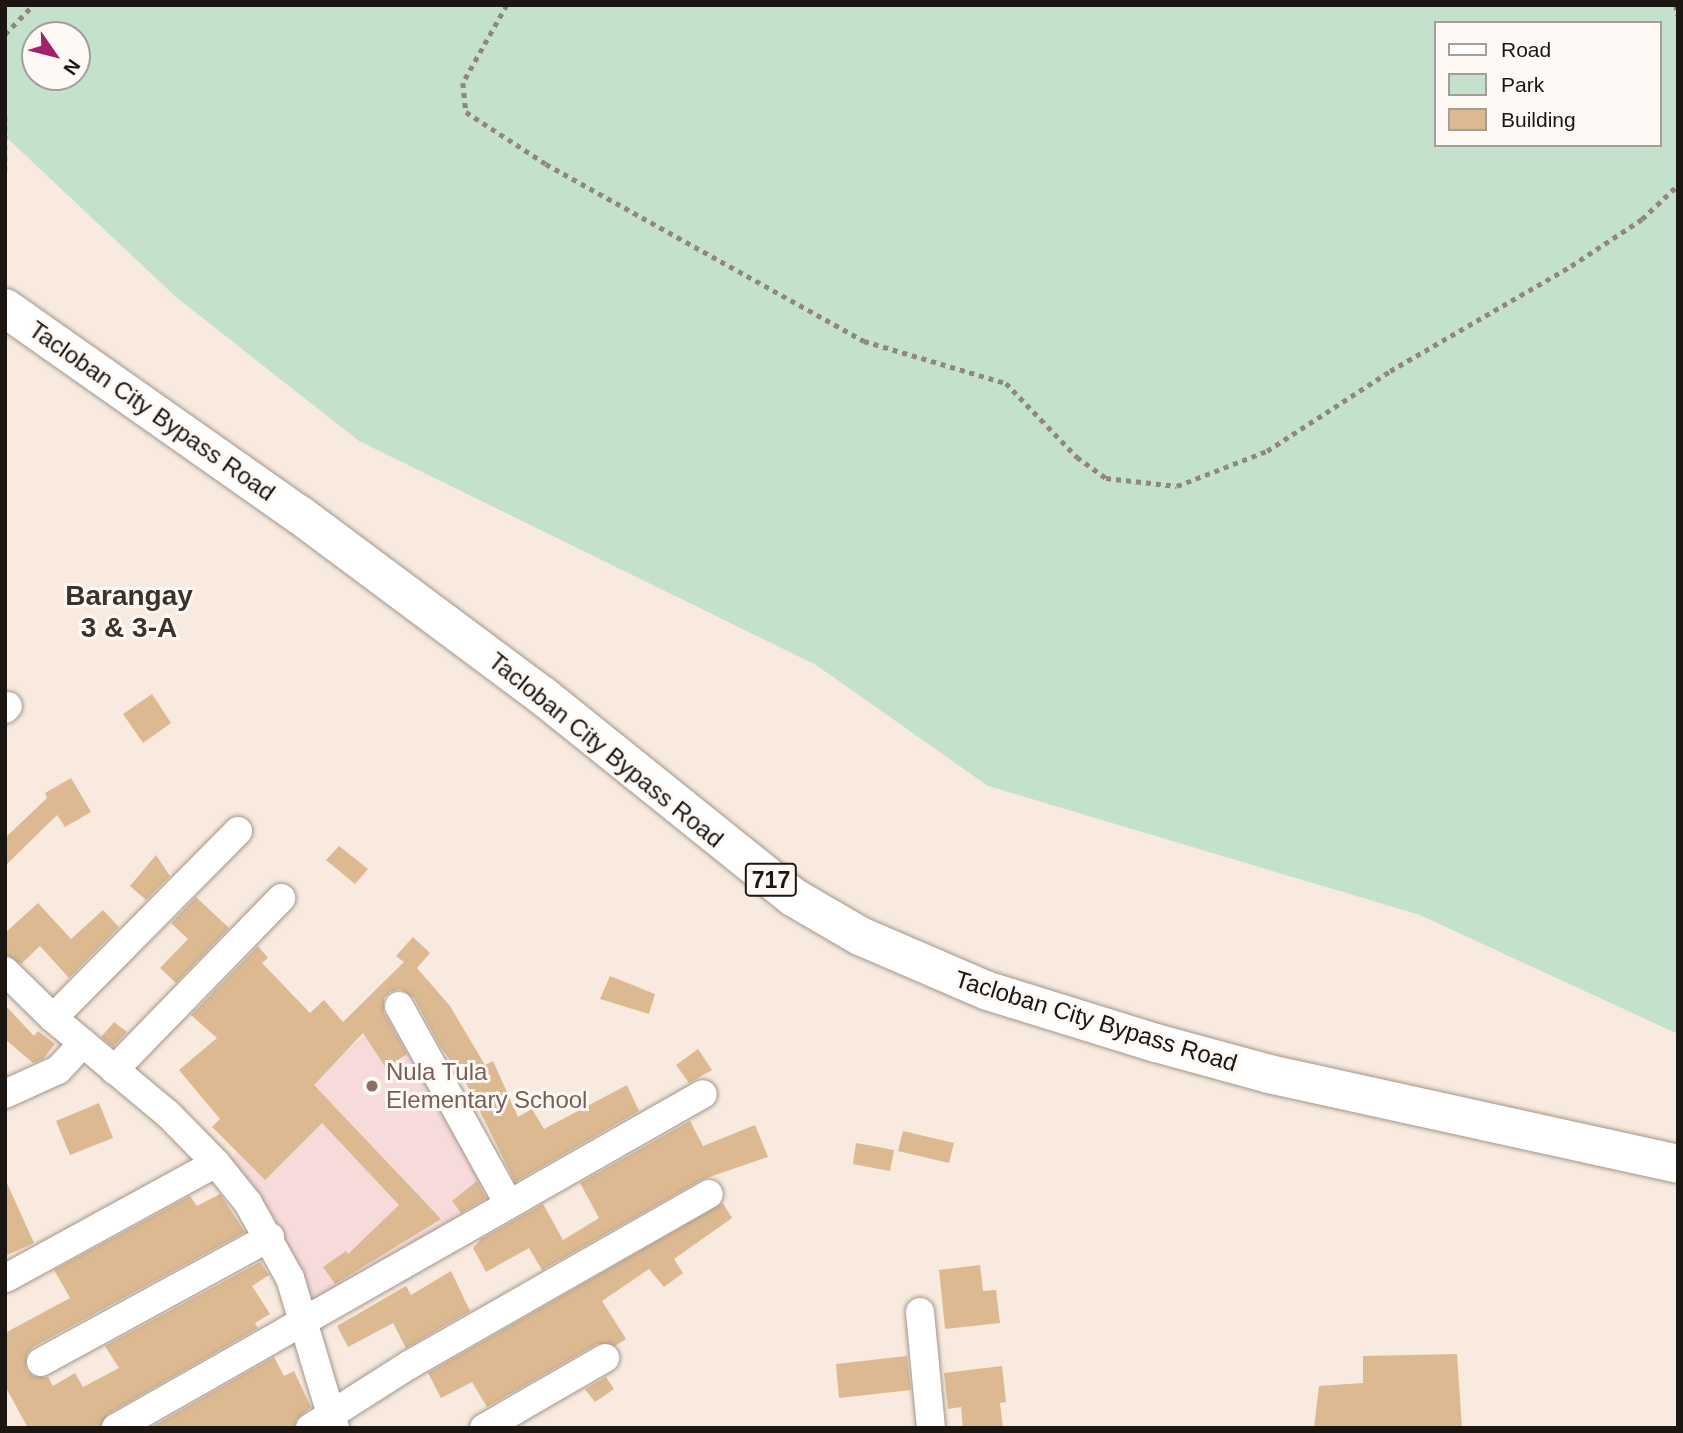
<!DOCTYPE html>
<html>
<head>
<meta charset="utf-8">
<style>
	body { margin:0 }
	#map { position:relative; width:1683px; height:1433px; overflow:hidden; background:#f8eade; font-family:Helvetica,sans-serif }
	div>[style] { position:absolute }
	.education>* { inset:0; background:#f6dbda }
	.green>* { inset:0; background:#c3e1cb }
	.building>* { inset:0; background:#dcb991 }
	.path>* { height:4.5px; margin-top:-2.25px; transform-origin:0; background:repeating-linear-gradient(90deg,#91877f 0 5px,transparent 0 10px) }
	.roads { filter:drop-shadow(0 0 2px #a2958a) drop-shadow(0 0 2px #a2958a) }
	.minor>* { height:28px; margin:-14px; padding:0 14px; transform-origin:14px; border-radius:14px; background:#fff }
	.trunk>* { height:38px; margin:-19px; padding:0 19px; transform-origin:19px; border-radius:19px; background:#fff }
	.dots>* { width:19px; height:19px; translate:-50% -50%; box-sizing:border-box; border:4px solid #fef9f4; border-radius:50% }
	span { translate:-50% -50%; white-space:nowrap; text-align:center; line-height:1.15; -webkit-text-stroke:6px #fef9f4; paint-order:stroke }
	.shield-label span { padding:2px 5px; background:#fef9f4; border:2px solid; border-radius:5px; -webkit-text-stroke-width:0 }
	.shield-label { font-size:23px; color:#1b1612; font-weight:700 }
	.street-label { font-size:24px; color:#1b1612 }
	.education-label { font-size:24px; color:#785e54 }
	.left { translate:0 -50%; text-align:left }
	.quarter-label { font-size:28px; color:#3d3229; font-weight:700 }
	.frame { position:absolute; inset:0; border:7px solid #1b1612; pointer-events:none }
	.legend { position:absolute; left:1434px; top:21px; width:228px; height:126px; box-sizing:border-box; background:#fef9f4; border:2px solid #a39e9a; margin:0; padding:9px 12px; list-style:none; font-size:21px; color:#1b1612 }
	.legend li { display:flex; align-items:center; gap:14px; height:35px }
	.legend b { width:35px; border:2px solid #a39e9a }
	.north { position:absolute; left:21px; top:21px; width:70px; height:70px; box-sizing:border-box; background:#fef9f4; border:2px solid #a39e9a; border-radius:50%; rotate:125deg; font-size:19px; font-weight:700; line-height:28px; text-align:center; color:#1b1612 }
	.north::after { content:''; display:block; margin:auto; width:24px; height:32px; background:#a4206d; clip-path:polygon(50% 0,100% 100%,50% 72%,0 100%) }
</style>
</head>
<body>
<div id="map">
	<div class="education">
		<i style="clip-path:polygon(391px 1010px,504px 1202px,313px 1311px,225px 1163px)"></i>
	</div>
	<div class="green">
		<i style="clip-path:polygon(evenodd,5px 5px,1678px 5px,1678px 1034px,1420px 915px,988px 786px,816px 665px,359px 441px,176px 297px,5px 136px,5px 5px,1436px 23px,1660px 23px,1660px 145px,1436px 145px,1436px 23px,5px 5px,35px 35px,77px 35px,77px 77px,35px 77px,35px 35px)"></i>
	</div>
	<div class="building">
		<i style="clip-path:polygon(152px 694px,171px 723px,143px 743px,123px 714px)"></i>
		<i style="clip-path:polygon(71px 778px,91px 812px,65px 827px,57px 815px,5px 866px,5px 838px,47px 798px,45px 793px)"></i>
		<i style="clip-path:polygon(339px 846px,368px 869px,355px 884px,326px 860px)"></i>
		<i style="clip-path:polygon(156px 855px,170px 876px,146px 900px,130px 886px)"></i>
		<i style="clip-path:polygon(196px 897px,229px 928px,176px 983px,160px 968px,188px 939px,171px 923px)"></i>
		<i style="clip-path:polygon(38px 903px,71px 939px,103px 910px,119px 927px,69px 978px,40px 946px,21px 964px,5px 954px,5px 933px)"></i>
		<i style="clip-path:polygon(413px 937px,430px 953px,417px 968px,450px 1006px,485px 1065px,493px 1061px,518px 1117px,532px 1109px,544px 1129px,627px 1085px,639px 1111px,515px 1182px,455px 1061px,452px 1063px,440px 1046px,414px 998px,400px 989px,390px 992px,384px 998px,384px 1013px,407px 1054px,386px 1068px,363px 1033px,314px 1085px,441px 1219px,335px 1284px,323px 1267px,346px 1251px,348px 1254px,399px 1205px,322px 1123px,265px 1180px,212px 1127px,220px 1119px,179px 1070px,217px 1038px,191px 1015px,258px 946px,268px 958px,262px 963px,310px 1013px,324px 1000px,343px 1022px,404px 962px,396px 956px)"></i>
		<i style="clip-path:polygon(610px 976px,655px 994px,649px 1014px,600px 999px)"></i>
		<i style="clip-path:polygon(5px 1005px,34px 1036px,38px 1031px,55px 1044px,43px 1059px,33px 1063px,5px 1039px)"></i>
		<i style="clip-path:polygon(114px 1022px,127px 1032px,113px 1047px,101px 1037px)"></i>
		<i style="clip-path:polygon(698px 1049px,712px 1070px,689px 1083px,676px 1065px)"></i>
		<i style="clip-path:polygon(99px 1103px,113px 1138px,70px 1155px,56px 1121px)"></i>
		<i style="clip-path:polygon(690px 1121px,703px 1146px,755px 1125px,768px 1157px,701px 1180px,542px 1270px,529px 1248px,486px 1272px,473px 1248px,481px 1239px,543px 1204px,563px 1240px,599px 1218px,580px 1183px)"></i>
		<i style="clip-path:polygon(903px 1131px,954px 1143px,949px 1163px,898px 1151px)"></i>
		<i style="clip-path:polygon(856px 1143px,894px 1150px,890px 1171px,853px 1164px)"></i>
		<i style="clip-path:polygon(5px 1179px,34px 1243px,5px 1256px)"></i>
		<i style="clip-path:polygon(477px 1181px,486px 1198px,461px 1213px,452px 1201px)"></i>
		<i style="clip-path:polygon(220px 1194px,245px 1232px,33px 1347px,27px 1354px,26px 1369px,33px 1376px,48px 1377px,53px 1386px,75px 1373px,83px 1387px,119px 1368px,105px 1346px,260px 1262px,269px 1275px,252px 1286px,270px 1314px,255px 1323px,258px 1328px,108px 1414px,99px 1428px,28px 1428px,5px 1386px,5px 1333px,70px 1298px,54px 1270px,190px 1196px,197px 1206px)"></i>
		<i style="clip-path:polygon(723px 1203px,732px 1218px,674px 1259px,683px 1273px,664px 1287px,649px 1269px,602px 1301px,626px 1339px,615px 1346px,597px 1344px,487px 1407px,472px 1382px,441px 1398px,428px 1373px)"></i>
		<i style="clip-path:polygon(980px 1265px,983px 1291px,996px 1290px,1000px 1323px,945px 1329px,939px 1270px)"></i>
		<i style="clip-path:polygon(451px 1271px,470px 1311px,406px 1348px,393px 1323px,348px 1347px,337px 1326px,406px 1286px,411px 1295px)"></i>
		<i style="clip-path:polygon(1457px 1354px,1462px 1428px,1314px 1428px,1319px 1386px,1363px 1383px,1363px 1356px)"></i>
		<i style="clip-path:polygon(907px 1356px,911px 1390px,839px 1398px,836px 1364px)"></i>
		<i style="clip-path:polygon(274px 1357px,284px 1376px,294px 1371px,311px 1407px,296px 1420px,294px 1428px,150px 1428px)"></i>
		<i style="clip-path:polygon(1002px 1366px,1006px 1402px,1000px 1403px,1003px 1428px,963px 1428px,961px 1407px,948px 1409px,944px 1373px)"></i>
		<i style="clip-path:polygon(606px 1377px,614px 1389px,595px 1402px,585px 1389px)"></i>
	</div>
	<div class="path">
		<i style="left:507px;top:5px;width:90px;rotate:119.4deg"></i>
		<i style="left:463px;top:83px;width:29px;rotate:84deg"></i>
		<i style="left:466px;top:112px;width:95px;rotate:33deg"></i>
		<i style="left:546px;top:164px;width:364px;rotate:29.1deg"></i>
		<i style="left:864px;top:341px;width:148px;rotate:16.5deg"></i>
		<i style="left:1006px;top:383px;width:103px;rotate:46.2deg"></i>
		<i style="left:1077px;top:457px;width:36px;rotate:36deg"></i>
		<i style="left:1106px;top:478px;width:71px;rotate:6.4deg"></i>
		<i style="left:1177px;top:486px;width:97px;rotate:-21.3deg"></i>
		<i style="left:1267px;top:451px;width:147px;rotate:-33deg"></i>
		<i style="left:1390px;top:371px;width:209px;rotate:-30.1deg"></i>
		<i style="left:1571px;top:266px;width:85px;rotate:-33.5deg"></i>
		<i style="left:1642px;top:219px;width:50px;rotate:-43.4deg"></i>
		<i style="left:1676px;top:5px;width:11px;rotate:80deg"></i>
		<i style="left:5px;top:34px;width:40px;rotate:-46deg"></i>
		<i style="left:5px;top:116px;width:55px;rotate:90deg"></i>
	</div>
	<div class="roads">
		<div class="minor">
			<i style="left:5px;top:709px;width:4px;rotate:-45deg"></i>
			<i style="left:5px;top:971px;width:67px;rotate:44.4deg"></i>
			<i style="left:53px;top:1018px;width:150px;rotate:39.9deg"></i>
			<i style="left:168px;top:1114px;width:69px;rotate:45.6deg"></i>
			<i style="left:216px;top:1163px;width:51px;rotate:51.3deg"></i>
			<i style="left:248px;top:1203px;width:86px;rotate:60.8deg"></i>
			<i style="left:290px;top:1278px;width:157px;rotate:73.3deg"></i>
			<i style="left:399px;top:1006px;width:225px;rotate:61deg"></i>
			<i style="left:53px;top:1018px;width:263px;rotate:-45.3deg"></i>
			<i style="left:114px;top:1070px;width:240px;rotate:-45.8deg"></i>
			<i style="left:5px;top:1094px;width:58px;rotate:-24.4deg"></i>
			<i style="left:58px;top:1070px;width:37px;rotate:-47deg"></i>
			<i style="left:6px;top:1278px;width:239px;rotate:-28.7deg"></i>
			<i style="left:920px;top:1312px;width:117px;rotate:84.6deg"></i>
			<i style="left:41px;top:1362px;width:261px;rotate:-28.6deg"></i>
			<i style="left:116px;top:1428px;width:675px;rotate:-29.64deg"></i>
			<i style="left:310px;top:1428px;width:117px;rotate:-32.5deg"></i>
			<i style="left:409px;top:1365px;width:345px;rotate:-29.7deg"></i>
			<i style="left:484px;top:1428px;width:140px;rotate:-30deg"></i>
		</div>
		<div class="trunk">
			<i style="left:5px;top:308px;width:360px;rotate:35.1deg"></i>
			<i style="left:300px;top:515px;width:303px;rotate:36.7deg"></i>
			<i style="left:543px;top:696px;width:321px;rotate:38.8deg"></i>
			<i style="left:793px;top:897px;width:78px;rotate:30.2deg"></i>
			<i style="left:860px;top:936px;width:139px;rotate:23.3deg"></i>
			<i style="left:988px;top:991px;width:176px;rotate:17.2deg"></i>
			<i style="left:1156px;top:1043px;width:117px;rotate:15.3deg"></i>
			<i style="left:1269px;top:1074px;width:419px;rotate:12.4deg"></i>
		</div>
	</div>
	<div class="dots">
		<i style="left:372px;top:1086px;background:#8d6e63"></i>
	</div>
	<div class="shield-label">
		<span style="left:771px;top:880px">717</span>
	</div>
	<div class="street-label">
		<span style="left:152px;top:411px;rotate:35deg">Tacloban City Bypass Road</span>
		<span style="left:606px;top:750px;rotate:39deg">Tacloban City Bypass Road</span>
		<span style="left:1096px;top:1021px;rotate:17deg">Tacloban City Bypass Road</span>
	</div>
	<div class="education-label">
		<span class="left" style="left:386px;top:1086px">Nula Tula<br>Elementary School</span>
	</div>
	<div class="quarter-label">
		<span style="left:129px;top:612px">Barangay<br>3 &amp; 3-A</span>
	</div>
	<div class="frame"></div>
	<ul class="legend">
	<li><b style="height:9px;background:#fff"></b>Road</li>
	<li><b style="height:19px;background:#c3e1cb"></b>Park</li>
	<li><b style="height:19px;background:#dcb991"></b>Building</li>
	</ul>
	<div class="north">N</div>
</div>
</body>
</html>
